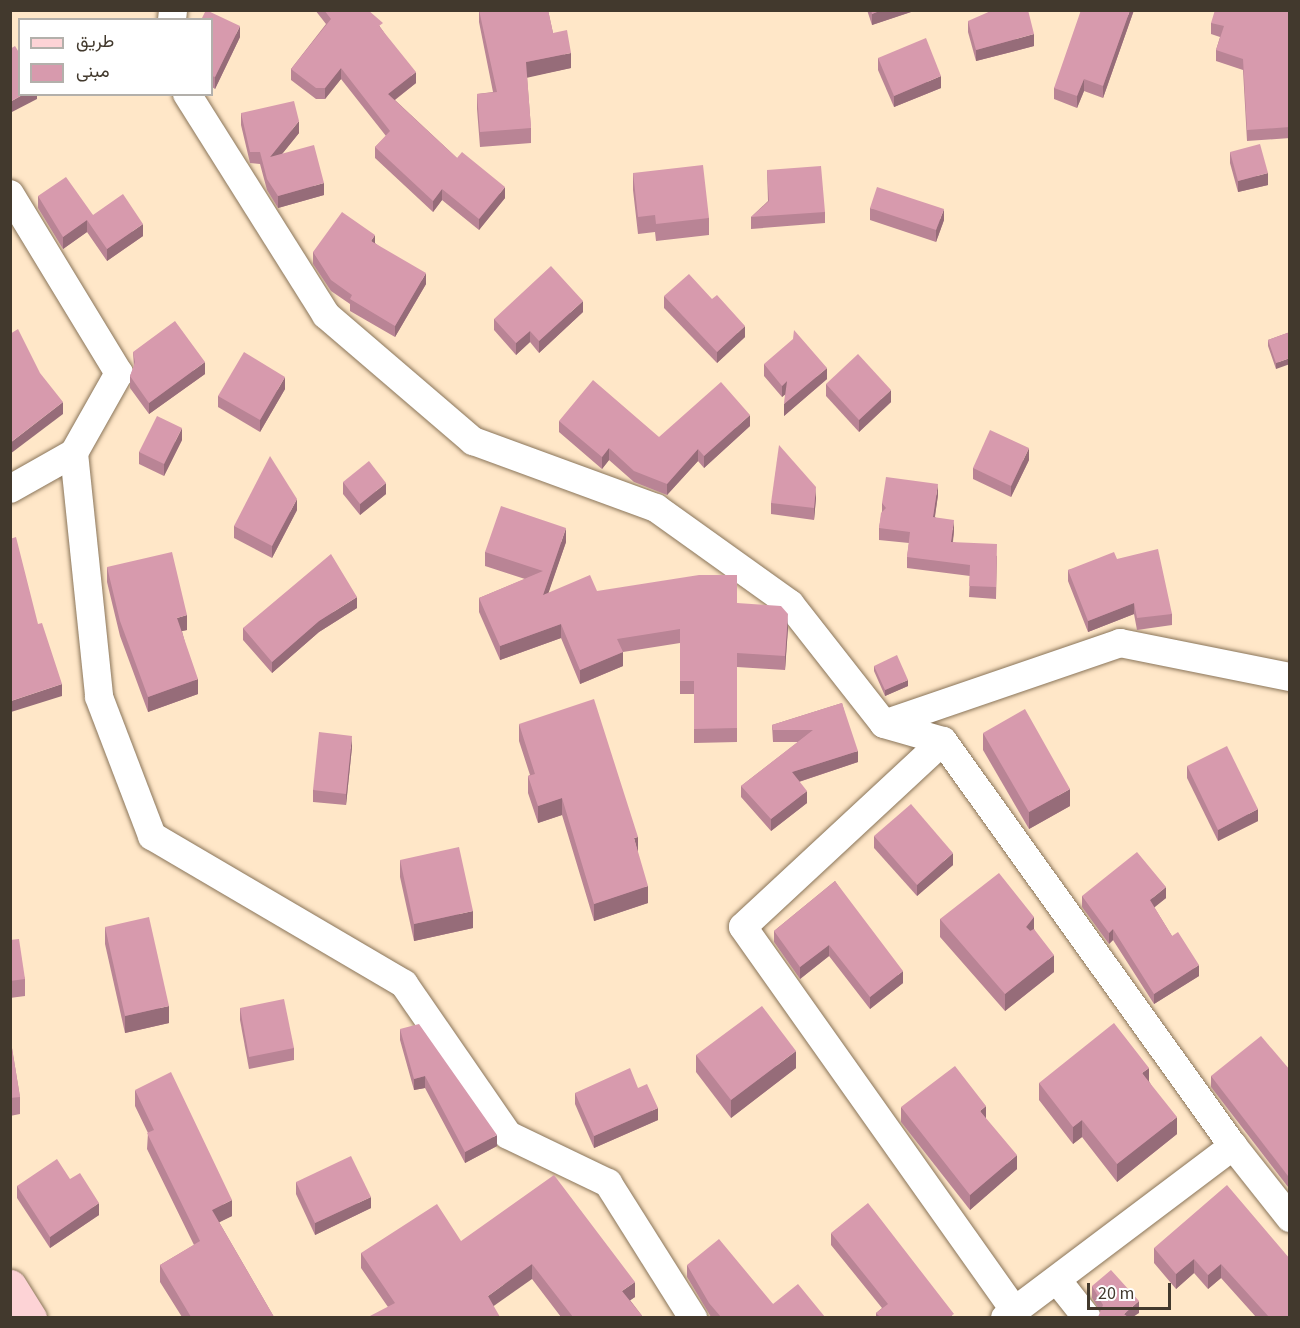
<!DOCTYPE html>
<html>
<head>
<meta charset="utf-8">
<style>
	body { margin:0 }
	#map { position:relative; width:1300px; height:1328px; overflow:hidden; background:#ffe7c8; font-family:"Source Sans 3",Vazirmatn,sans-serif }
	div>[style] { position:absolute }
	.roads { filter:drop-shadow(0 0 2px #8a755a) drop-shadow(0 0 2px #8a755a) }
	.street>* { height:28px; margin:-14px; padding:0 14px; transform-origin:14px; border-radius:14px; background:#fff }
	.primary>* { height:33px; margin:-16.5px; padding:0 16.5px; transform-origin:16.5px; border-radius:16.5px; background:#fdd3d6 }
	.wall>* { inset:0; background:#b98495 }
	.shaded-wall>* { inset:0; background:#966c79 }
	.building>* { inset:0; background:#d79aad }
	span { translate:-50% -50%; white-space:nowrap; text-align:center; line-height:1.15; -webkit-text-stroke:6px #fff; paint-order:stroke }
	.frame { position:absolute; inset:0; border:12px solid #42392d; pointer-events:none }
	.legend { position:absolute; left:18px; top:18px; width:195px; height:78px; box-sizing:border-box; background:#fff; border:2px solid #b3b0ab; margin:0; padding:8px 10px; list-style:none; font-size:18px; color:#42392d }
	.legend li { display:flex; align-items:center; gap:12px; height:30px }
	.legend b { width:30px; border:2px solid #b3b0ab }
	.scale { position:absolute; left:1087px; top:1283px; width:84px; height:27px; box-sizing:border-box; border:3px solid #42392d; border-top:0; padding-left:8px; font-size:18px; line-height:21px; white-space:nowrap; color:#42392d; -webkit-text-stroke:4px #fff; paint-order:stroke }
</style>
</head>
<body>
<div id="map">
	<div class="roads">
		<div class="street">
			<i style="left:172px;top:20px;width:10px;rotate:-84deg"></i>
			<i style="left:187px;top:94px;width:261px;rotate:57.8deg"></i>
			<i style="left:326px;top:315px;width:194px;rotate:40.6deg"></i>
			<i style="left:473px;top:441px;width:195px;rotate:20.1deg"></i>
			<i style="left:656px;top:508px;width:165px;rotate:35.6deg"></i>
			<i style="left:790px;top:604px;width:152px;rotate:51.9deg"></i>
			<i style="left:884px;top:724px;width:61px;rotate:16.1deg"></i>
			<i style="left:943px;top:741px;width:498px;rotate:54.4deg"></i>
			<i style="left:1233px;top:1146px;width:92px;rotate:51.6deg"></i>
			<i style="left:10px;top:194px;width:210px;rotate:58.7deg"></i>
			<i style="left:119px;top:373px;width:92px;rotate:119.4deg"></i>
			<i style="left:74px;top:453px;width:73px;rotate:150.6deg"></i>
			<i style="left:74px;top:453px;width:245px;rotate:84.1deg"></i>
			<i style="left:99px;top:697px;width:149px;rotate:69.1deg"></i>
			<i style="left:152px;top:836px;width:292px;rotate:30.4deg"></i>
			<i style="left:404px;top:984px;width:183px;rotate:55.4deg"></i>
			<i style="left:508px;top:1135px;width:111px;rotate:25.6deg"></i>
			<i style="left:608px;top:1183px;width:160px;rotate:57.8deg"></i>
			<i style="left:884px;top:724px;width:250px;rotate:-18.9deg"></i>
			<i style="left:1120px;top:643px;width:173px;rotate:11.3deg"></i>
			<i style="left:943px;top:741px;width:273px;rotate:137.1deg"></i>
			<i style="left:743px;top:927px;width:469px;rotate:54.7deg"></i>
			<i style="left:1057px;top:1280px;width:48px;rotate:51.7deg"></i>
			<i style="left:1005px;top:1318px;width:286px;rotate:-37deg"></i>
		</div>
		<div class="primary">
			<i style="left:10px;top:1286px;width:38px;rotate:58deg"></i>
		</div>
	</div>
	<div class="wall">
		<i style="clip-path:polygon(315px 10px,368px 10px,383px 31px,416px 83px,395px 100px,457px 158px,505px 198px,479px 230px,442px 200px,433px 212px,375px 158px,375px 147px,386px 136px,341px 79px,325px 99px,316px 99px,291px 80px,291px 69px,326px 24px)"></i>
		<i style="clip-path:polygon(479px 10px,548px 10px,553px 33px,571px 68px,527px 77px,531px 128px,531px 143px,480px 147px,477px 109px,477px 94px,493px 92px,479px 22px)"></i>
		<i style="clip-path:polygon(867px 10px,917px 10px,872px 25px)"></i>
		<i style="clip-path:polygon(1134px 10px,1103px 98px,1084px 91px,1077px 108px,1054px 99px,1054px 88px)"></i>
		<i style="clip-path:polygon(1290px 10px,1290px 138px,1247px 141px,1243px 70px,1216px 61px,1216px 50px,1220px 37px,1211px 34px,1211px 23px)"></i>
		<i style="clip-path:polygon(212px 20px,240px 37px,215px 89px,212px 87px)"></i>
		<i style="clip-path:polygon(968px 21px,1034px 46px,976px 61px,968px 32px)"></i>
		<i style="clip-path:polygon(878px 58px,941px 88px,894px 107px,878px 70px)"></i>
		<i style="clip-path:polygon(241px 113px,299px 133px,282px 154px,324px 195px,278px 208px,267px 190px,260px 164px,250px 163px,241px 125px)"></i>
		<i style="clip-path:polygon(1230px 152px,1268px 185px,1238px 192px,1230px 163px)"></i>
		<i style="clip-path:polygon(767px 170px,825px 212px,825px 223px,751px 229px,751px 217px,768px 201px)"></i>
		<i style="clip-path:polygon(633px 173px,709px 218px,709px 235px,656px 241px,655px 232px,638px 234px,633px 190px)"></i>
		<i style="clip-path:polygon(38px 196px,93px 215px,143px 236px,107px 261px,87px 232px,63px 249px,38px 208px)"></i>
		<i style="clip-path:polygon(870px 208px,944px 220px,936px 242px,870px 220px)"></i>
		<i style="clip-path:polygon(375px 243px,426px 284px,395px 337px,350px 311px,350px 304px,331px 291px,313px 264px,313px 252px)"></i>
		<i style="clip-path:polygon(664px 296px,745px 337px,717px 363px,664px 308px)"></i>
		<i style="clip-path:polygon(583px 312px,539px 353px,530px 342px,516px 355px,494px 330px,494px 319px)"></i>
		<i style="clip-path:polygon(1290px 332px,1276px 369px,1268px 346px,1268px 340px)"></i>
		<i style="clip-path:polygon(133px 352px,205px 374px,149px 414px,130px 388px,130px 376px,134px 367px)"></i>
		<i style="clip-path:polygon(764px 364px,827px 379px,784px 416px,785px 394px,782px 397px,764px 376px)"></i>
		<i style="clip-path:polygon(826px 384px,891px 402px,859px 432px,826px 396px)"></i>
		<i style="clip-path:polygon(285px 389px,260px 432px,218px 407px,218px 396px)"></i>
		<i style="clip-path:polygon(559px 421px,659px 437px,750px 426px,704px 468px,698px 461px,667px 495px,634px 482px,609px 460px,602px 469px,559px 432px)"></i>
		<i style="clip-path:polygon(182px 440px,164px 476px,139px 464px,139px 452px)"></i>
		<i style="clip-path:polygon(1029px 460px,1011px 497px,973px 479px,973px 468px)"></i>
		<i style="clip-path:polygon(343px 482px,386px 494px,360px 515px,343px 494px)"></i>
		<i style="clip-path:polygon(938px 495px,935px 517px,954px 531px,953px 542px,997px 556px,996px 599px,969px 597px,970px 576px,907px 568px,907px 557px,909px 543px,879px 540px,879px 528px,882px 511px,882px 503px)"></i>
		<i style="clip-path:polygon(816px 498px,814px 520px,771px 514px,771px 503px)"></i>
		<i style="clip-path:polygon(297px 510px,272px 558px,234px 538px,234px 526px)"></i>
		<i style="clip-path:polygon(566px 542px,548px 593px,597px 591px,737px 603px,788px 628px,785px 670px,737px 667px,737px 742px,694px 743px,694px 694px,680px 694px,680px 643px,623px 652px,623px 666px,580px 684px,561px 638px,500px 660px,479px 612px,479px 598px,525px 579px,485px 566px,485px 552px)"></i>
		<i style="clip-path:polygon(1117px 559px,1172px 614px,1172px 625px,1137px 630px,1134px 614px,1088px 632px,1068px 581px,1068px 570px)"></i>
		<i style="clip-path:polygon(107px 567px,187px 630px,182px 631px,198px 694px,148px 712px,120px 636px,107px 582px)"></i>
		<i style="clip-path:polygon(357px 608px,319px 632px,272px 673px,243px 640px,243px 628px)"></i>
		<i style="clip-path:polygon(874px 666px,908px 686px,885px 696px,874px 671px)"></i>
		<i style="clip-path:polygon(842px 703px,858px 762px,799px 782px,807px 803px,771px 831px,741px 797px,741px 786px,798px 742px,773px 742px,772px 725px)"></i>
		<i style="clip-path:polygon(519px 724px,638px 854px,648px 903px,594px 921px,562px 815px,538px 823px,528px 793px,528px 776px,530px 775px,519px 741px)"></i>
		<i style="clip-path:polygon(983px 733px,1070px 806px,1029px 829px,983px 750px)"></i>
		<i style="clip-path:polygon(352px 747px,346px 805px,313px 802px,313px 790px)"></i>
		<i style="clip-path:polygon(1187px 766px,1258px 821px,1218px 841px,1187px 778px)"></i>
		<i style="clip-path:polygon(874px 836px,953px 865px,917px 896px,874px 848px)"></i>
		<i style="clip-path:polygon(400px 860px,473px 928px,414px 941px,400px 877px)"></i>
		<i style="clip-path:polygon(835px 881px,903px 983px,870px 1009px,829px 956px,800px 979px,774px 942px,774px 931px)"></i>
		<i style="clip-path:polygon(1082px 896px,1166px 898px,1154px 907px,1172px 936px,1199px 976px,1154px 1004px,1113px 940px,1109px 944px,1082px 907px)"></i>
		<i style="clip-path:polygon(1034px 917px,1034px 929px,1054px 972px,1005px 1011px,940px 937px,940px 919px)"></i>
		<i style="clip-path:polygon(105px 927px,169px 1023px,125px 1033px,105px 944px)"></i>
		<i style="clip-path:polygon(10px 940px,25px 979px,25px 996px,10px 998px)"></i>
		<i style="clip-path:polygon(1290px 965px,1290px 980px,1288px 977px,1288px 966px)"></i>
		<i style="clip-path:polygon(240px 1008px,294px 1048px,294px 1060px,249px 1069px,240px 1020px)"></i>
		<i style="clip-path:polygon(400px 1029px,497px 1146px,465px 1163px,425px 1088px,414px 1090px,400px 1040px)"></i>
		<i style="clip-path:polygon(10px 1036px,20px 1097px,20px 1114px,10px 1116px)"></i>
		<i style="clip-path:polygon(696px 1055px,796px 1068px,731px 1118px,696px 1072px)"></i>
		<i style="clip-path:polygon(1290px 1070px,1288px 1187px,1211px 1087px,1211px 1076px)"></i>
		<i style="clip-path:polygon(1149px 1081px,1177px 1134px,1117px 1182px,1082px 1137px,1073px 1144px,1039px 1100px,1039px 1083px)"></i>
		<i style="clip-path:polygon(638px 1088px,658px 1120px,594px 1148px,575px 1104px,575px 1093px)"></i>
		<i style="clip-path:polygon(135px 1090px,232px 1216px,219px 1222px,274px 1317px,182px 1317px,160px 1282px,160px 1265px,194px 1245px,147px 1149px,148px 1133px,135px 1106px)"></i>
		<i style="clip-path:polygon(901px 1107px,1017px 1169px,970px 1210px,901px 1122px)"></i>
		<i style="clip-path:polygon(70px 1179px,99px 1215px,50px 1248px,17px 1198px,17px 1186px)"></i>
		<i style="clip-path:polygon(296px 1182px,371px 1208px,315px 1235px,296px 1194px)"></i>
		<i style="clip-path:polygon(831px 1233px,954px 1317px,876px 1317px,876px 1313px,882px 1308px,831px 1245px)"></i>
		<i style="clip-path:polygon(461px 1241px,635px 1297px,630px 1300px,643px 1317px,561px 1317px,532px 1279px,388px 1307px,361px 1268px,361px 1253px)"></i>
		<i style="clip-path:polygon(1154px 1248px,1290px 1259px,1290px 1317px,1256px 1317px,1221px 1278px,1208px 1289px,1194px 1273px,1176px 1289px,1154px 1263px)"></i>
		<i style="clip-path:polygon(687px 1265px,773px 1304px,825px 1317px,711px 1317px,687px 1277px)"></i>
		<i style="clip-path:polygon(1092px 1286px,1139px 1313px,1100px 1311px,1092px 1298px)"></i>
	</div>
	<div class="shaded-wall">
		<i style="clip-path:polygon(882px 10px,917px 10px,872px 25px,872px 14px)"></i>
		<i style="clip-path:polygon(1130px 10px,1134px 10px,1103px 98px,1103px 86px)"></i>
		<i style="clip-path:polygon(240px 26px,240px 37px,215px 89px,215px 77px)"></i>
		<i style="clip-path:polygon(1034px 34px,1034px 46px,976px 61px,976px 50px)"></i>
		<i style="clip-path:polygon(571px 53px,571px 68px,526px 78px,526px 62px)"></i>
		<i style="clip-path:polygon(341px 68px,341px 79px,325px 99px,325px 88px)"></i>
		<i style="clip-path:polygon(416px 72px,416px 83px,388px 105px,388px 94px)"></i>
		<i style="clip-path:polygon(941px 76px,941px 88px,894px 107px,894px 96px)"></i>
		<i style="clip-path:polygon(1084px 79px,1084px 91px,1077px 108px,1077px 96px)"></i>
		<i style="clip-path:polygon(24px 94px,37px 94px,37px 99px,10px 113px,10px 102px)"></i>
		<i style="clip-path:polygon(299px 121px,299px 133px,270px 169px,270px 157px)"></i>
		<i style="clip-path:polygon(1268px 173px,1268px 185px,1238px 192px,1238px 181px)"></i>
		<i style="clip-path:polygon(324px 183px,324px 195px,278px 208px,278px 196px)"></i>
		<i style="clip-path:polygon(505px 187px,505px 198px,479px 230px,479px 219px)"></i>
		<i style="clip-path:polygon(442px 189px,442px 200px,433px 212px,433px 201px)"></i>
		<i style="clip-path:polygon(944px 209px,944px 220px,936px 242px,936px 230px)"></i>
		<i style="clip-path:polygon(87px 220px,87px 232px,63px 249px,63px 237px)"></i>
		<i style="clip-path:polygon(143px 224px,143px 236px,107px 261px,107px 249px)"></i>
		<i style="clip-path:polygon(375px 235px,375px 246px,371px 241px)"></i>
		<i style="clip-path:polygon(426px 273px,426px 284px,395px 337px,395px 326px)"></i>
		<i style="clip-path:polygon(583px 301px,583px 312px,539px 353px,539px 341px)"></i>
		<i style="clip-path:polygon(745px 326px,745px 337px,717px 363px,717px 352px)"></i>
		<i style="clip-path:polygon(530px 331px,530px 342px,516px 355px,516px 343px)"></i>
		<i style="clip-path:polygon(1290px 358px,1290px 364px,1276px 369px,1276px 363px)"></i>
		<i style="clip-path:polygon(205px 362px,205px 374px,149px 414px,149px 403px)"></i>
		<i style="clip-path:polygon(827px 368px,827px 379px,784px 416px,784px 404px)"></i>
		<i style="clip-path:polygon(285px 377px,285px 389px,260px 432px,260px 420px)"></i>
		<i style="clip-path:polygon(787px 381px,787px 393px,782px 397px,782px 386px)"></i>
		<i style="clip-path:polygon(891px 390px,891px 402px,859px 432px,859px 420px)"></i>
		<i style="clip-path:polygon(63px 402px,63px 414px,10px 454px,10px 443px)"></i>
		<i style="clip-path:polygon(750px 415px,750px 426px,704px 468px,704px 456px)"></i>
		<i style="clip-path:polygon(182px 428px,182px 440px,164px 476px,164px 464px)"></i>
		<i style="clip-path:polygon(609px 448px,609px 460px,602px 469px,602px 457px)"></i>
		<i style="clip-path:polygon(1029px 448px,1029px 460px,1011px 497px,1011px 486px)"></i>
		<i style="clip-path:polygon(698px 449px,698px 461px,667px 495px,667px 484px)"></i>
		<i style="clip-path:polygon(386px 483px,386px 494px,360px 515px,360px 504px)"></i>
		<i style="clip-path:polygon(938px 484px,938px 495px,933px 528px,933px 517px)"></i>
		<i style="clip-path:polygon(816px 487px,816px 498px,814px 520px,814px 508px)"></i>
		<i style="clip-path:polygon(297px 499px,297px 510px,272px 558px,272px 546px)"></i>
		<i style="clip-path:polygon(954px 520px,954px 531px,951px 554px,951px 542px)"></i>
		<i style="clip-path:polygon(566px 528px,566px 542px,543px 609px,543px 595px)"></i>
		<i style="clip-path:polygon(357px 597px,357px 608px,319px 632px,272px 673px,272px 662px,319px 621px)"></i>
		<i style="clip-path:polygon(1134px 603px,1134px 614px,1088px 632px,1088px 621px)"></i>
		<i style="clip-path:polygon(788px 614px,788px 628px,785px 670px,785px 656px)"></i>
		<i style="clip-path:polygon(187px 615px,187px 630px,177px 632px,177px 618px)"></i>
		<i style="clip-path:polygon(561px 624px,561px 638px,500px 660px,500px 646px)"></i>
		<i style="clip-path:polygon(623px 652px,623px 666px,580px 684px,580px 670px)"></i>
		<i style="clip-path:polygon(198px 679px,198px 694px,148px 712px,148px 697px)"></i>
		<i style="clip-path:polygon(908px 680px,908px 686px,885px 696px,885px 690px)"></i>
		<i style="clip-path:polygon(62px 684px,62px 696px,11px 712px,11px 701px)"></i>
		<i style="clip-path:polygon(352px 736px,352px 747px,346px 805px,346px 794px)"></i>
		<i style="clip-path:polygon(858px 751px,858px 762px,792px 784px,792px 772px)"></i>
		<i style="clip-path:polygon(1070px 789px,1070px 806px,1029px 829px,1029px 812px)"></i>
		<i style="clip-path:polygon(807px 791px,807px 803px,771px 831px,771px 819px)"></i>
		<i style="clip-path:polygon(562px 798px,562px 815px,538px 823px,538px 806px)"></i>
		<i style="clip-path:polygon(1258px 809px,1258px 821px,1218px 841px,1218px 830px)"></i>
		<i style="clip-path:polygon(638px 837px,638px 854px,634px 838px)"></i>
		<i style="clip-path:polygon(953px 853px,953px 865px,917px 896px,917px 885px)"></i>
		<i style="clip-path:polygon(648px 886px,648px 903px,594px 921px,594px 904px)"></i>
		<i style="clip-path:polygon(1166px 887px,1166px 898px,1150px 911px,1150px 900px)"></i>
		<i style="clip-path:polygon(473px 911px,473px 928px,414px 941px,414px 924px)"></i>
		<i style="clip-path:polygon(1034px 917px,1034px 934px,1026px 927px)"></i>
		<i style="clip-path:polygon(1113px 929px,1113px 940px,1109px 944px,1109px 933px)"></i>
		<i style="clip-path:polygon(829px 945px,829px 956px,800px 979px,800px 967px)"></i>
		<i style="clip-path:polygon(1054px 955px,1054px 972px,1005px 1011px,1005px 994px)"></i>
		<i style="clip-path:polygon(1199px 965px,1199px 976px,1154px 1004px,1154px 994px)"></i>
		<i style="clip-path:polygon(903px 971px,903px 983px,870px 1009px,870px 997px)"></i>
		<i style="clip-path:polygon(169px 1006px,169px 1023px,125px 1033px,125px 1016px)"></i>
		<i style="clip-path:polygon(796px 1051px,796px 1068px,731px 1118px,731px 1100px)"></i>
		<i style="clip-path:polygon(1149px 1068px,1149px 1085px,1142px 1073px)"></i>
		<i style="clip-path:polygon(425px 1076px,425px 1088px,414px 1090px,414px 1079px)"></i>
		<i style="clip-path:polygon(986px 1106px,986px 1121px,980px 1111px)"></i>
		<i style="clip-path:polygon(658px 1108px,658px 1120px,594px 1148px,594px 1136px)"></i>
		<i style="clip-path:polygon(1177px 1117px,1177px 1134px,1117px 1182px,1117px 1164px)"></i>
		<i style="clip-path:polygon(1082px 1120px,1082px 1137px,1073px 1144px,1073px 1127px)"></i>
		<i style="clip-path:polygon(497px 1135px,497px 1146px,465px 1163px,465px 1152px)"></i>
		<i style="clip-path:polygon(1017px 1155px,1017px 1169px,970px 1210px,970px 1195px)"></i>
		<i style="clip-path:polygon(1290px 1175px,1290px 1186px,1288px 1187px,1288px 1176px)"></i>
		<i style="clip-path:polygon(371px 1197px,371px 1208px,315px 1235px,315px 1223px)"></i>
		<i style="clip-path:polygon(232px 1200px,232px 1216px,212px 1226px,212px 1210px)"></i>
		<i style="clip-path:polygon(99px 1203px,99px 1215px,50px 1248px,50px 1237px)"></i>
		<i style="clip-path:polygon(1194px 1259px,1194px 1273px,1176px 1289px,1176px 1274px)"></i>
		<i style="clip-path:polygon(532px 1264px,532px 1279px,488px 1310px,488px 1296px)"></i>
		<i style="clip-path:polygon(1221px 1264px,1221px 1278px,1208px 1289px,1208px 1275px)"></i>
		<i style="clip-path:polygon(635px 1282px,635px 1297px,622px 1306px,622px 1291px)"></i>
		<i style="clip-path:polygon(1139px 1301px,1139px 1313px,1133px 1317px,1124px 1317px,1124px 1314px)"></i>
	</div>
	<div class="building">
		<i style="clip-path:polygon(206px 10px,240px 26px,215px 77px,212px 76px,212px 20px,201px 20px)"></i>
		<i style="clip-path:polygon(324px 10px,368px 10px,383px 23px,379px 26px,416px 72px,388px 94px,457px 158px,462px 152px,505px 187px,479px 219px,442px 189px,433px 201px,375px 147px,390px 131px,341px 68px,325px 88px,316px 88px,291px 69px,331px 19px)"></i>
		<i style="clip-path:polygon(479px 10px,548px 10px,553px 33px,567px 30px,571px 53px,526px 62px,531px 128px,480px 132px,477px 94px,497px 92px)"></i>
		<i style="clip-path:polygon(871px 10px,882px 10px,872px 14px)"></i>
		<i style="clip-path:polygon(993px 10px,1028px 10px,1034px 34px,976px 50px,968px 21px)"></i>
		<i style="clip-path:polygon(1081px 10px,1130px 10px,1103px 86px,1084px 79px,1077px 96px,1054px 88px)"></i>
		<i style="clip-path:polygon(1215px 10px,1290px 10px,1290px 127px,1247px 130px,1243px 59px,1216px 50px,1224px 26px,1211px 23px)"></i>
		<i style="clip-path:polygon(926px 38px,941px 76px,894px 96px,878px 58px)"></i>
		<i style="clip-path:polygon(15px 46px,20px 54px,20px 94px,24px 94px,10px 102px,10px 49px)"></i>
		<i style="clip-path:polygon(294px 101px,299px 121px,270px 157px,314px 145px,324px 183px,278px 196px,267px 179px,260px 152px,250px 152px,241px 113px)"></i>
		<i style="clip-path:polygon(1260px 144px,1268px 173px,1238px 181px,1230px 152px)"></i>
		<i style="clip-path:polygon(703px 165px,709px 218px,656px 224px,655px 215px,638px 217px,633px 173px)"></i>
		<i style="clip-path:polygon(821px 166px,825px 212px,751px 217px,769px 201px,767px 170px)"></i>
		<i style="clip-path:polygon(66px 177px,93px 215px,123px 194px,143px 224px,107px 249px,87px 220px,63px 237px,38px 196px)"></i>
		<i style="clip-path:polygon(877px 187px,944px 209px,936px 230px,870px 208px)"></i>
		<i style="clip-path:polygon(342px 212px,375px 235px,371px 241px,426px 273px,395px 326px,350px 299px,352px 295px,331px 280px,313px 252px)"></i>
		<i style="clip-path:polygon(551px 266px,583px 301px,539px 341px,530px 331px,516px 343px,494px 319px)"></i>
		<i style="clip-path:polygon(689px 274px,712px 299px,717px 295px,745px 326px,717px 352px,664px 296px)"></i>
		<i style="clip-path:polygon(175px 321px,205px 362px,149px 403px,130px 376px,135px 362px,133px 352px)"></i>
		<i style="clip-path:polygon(18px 329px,40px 373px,63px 402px,10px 443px,10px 334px)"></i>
		<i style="clip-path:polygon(794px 330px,827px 368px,784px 404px,787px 381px,782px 386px,764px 364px,793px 339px)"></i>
		<i style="clip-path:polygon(1290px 332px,1290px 358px,1276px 363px,1268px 340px)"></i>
		<i style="clip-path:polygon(244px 352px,285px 377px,260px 420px,218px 396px)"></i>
		<i style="clip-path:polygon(858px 354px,891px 390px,859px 420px,826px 384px)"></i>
		<i style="clip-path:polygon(593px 380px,659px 437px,721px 382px,750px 415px,704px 456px,698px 449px,667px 484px,634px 471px,609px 448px,602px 457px,559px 421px)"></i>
		<i style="clip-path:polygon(157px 416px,182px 428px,164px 464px,139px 452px)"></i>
		<i style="clip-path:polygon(990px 430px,1029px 448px,1011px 486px,973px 468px)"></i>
		<i style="clip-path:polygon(779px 445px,816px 487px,814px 508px,771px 503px)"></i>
		<i style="clip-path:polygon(270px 456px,297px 499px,272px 546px,234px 526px)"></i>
		<i style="clip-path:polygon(369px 461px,386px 483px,360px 504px,343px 482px)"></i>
		<i style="clip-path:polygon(886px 477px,938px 484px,933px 517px,954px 520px,951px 542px,997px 544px,996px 587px,969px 586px,970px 565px,907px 557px,910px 532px,879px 528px,881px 513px,886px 508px,882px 503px)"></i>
		<i style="clip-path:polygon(501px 506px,566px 528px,543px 595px,590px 575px,597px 591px,699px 575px,737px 575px,737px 603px,781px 606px,788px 614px,785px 656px,737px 653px,737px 728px,694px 729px,694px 681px,680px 681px,680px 629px,617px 639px,623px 652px,580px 670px,561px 624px,500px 646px,479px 598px,543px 571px,485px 552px)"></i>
		<i style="clip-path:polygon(16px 537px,38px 624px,42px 623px,62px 684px,11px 701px,10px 539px)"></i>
		<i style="clip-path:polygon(1158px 549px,1172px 614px,1137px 618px,1134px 603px,1088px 621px,1068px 570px,1114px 552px,1117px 559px)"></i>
		<i style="clip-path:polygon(172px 552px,187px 615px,177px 618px,198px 679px,148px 697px,120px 621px,107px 567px)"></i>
		<i style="clip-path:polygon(331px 554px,357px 597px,319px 621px,272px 662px,243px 628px)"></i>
		<i style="clip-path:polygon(897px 655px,908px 680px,885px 690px,874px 666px)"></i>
		<i style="clip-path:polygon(594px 699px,638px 837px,634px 838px,648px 886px,594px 904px,562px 798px,538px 806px,528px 776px,535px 774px,519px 724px)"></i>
		<i style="clip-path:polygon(842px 703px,858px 751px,792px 772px,807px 791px,771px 819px,741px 786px,813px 730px,773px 730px,772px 725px)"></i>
		<i style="clip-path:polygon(1025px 709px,1070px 789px,1029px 812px,983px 733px)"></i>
		<i style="clip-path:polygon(319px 732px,352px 736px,346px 794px,313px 790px)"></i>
		<i style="clip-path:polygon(1227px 746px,1258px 809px,1218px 830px,1187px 766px)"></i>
		<i style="clip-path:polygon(911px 804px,953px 853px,917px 885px,874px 836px)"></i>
		<i style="clip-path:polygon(459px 847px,473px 911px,414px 924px,400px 860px)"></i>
		<i style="clip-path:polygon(1137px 852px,1166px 887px,1150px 900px,1172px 936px,1178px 932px,1199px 965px,1154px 994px,1113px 929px,1109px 933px,1082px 896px)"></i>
		<i style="clip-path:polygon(999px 873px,1034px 917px,1026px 927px,1030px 931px,1034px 929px,1054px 955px,1005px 994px,940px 919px)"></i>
		<i style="clip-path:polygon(835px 881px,903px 971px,870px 997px,829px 945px,800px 967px,774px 931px)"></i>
		<i style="clip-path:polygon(149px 917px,169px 1006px,125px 1016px,105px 927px)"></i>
		<i style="clip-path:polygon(19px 939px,25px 979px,10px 981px,10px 940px)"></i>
		<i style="clip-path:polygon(284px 999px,294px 1048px,249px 1057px,240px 1008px)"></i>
		<i style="clip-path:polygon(762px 1006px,796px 1051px,731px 1100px,696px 1055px)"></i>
		<i style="clip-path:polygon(1114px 1023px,1149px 1068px,1142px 1073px,1177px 1117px,1117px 1164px,1082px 1120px,1073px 1127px,1039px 1083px)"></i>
		<i style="clip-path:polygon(419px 1024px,497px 1135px,465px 1152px,425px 1076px,414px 1079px,400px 1029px)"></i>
		<i style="clip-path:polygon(10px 1036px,20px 1097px,10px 1098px)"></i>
		<i style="clip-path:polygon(1261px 1036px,1290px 1070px,1290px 1175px,1288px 1176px,1211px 1076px)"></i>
		<i style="clip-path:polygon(955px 1066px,986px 1106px,980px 1111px,1017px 1155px,970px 1195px,901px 1107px)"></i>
		<i style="clip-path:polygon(630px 1068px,638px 1088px,647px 1084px,658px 1108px,594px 1136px,575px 1093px)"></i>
		<i style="clip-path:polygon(171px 1072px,232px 1200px,212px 1210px,274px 1317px,191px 1317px,160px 1265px,200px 1241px,147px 1133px,154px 1130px,135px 1090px)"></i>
		<i style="clip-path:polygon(351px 1156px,371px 1197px,315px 1223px,296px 1182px)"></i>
		<i style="clip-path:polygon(57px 1159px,70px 1179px,80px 1173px,99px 1203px,50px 1237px,17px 1186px)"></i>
		<i style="clip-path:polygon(554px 1175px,635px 1282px,622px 1291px,643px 1317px,573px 1317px,532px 1264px,488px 1296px,500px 1317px,368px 1317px,395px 1303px,361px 1253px,437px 1204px,461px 1241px)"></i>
		<i style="clip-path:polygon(1227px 1185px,1290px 1259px,1290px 1317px,1269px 1317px,1221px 1264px,1208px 1275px,1194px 1259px,1176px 1274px,1154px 1248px)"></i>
		<i style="clip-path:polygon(868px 1203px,954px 1314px,949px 1317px,880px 1317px,876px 1313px,888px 1304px,831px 1233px)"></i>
		<i style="clip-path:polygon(719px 1239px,773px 1304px,798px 1284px,825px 1317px,729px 1317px,728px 1316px,726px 1317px,721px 1317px,709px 1303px,687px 1265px)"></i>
		<i style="clip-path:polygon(1111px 1270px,1139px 1301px,1124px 1314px,1128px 1317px,1098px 1317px,1103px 1305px,1092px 1286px)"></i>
	</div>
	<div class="frame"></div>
	<ul class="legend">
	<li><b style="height:8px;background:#fdd3d6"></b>طريق</li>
	<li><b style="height:16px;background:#d79aad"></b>مبنى</li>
	</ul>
	<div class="scale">20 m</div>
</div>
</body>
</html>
